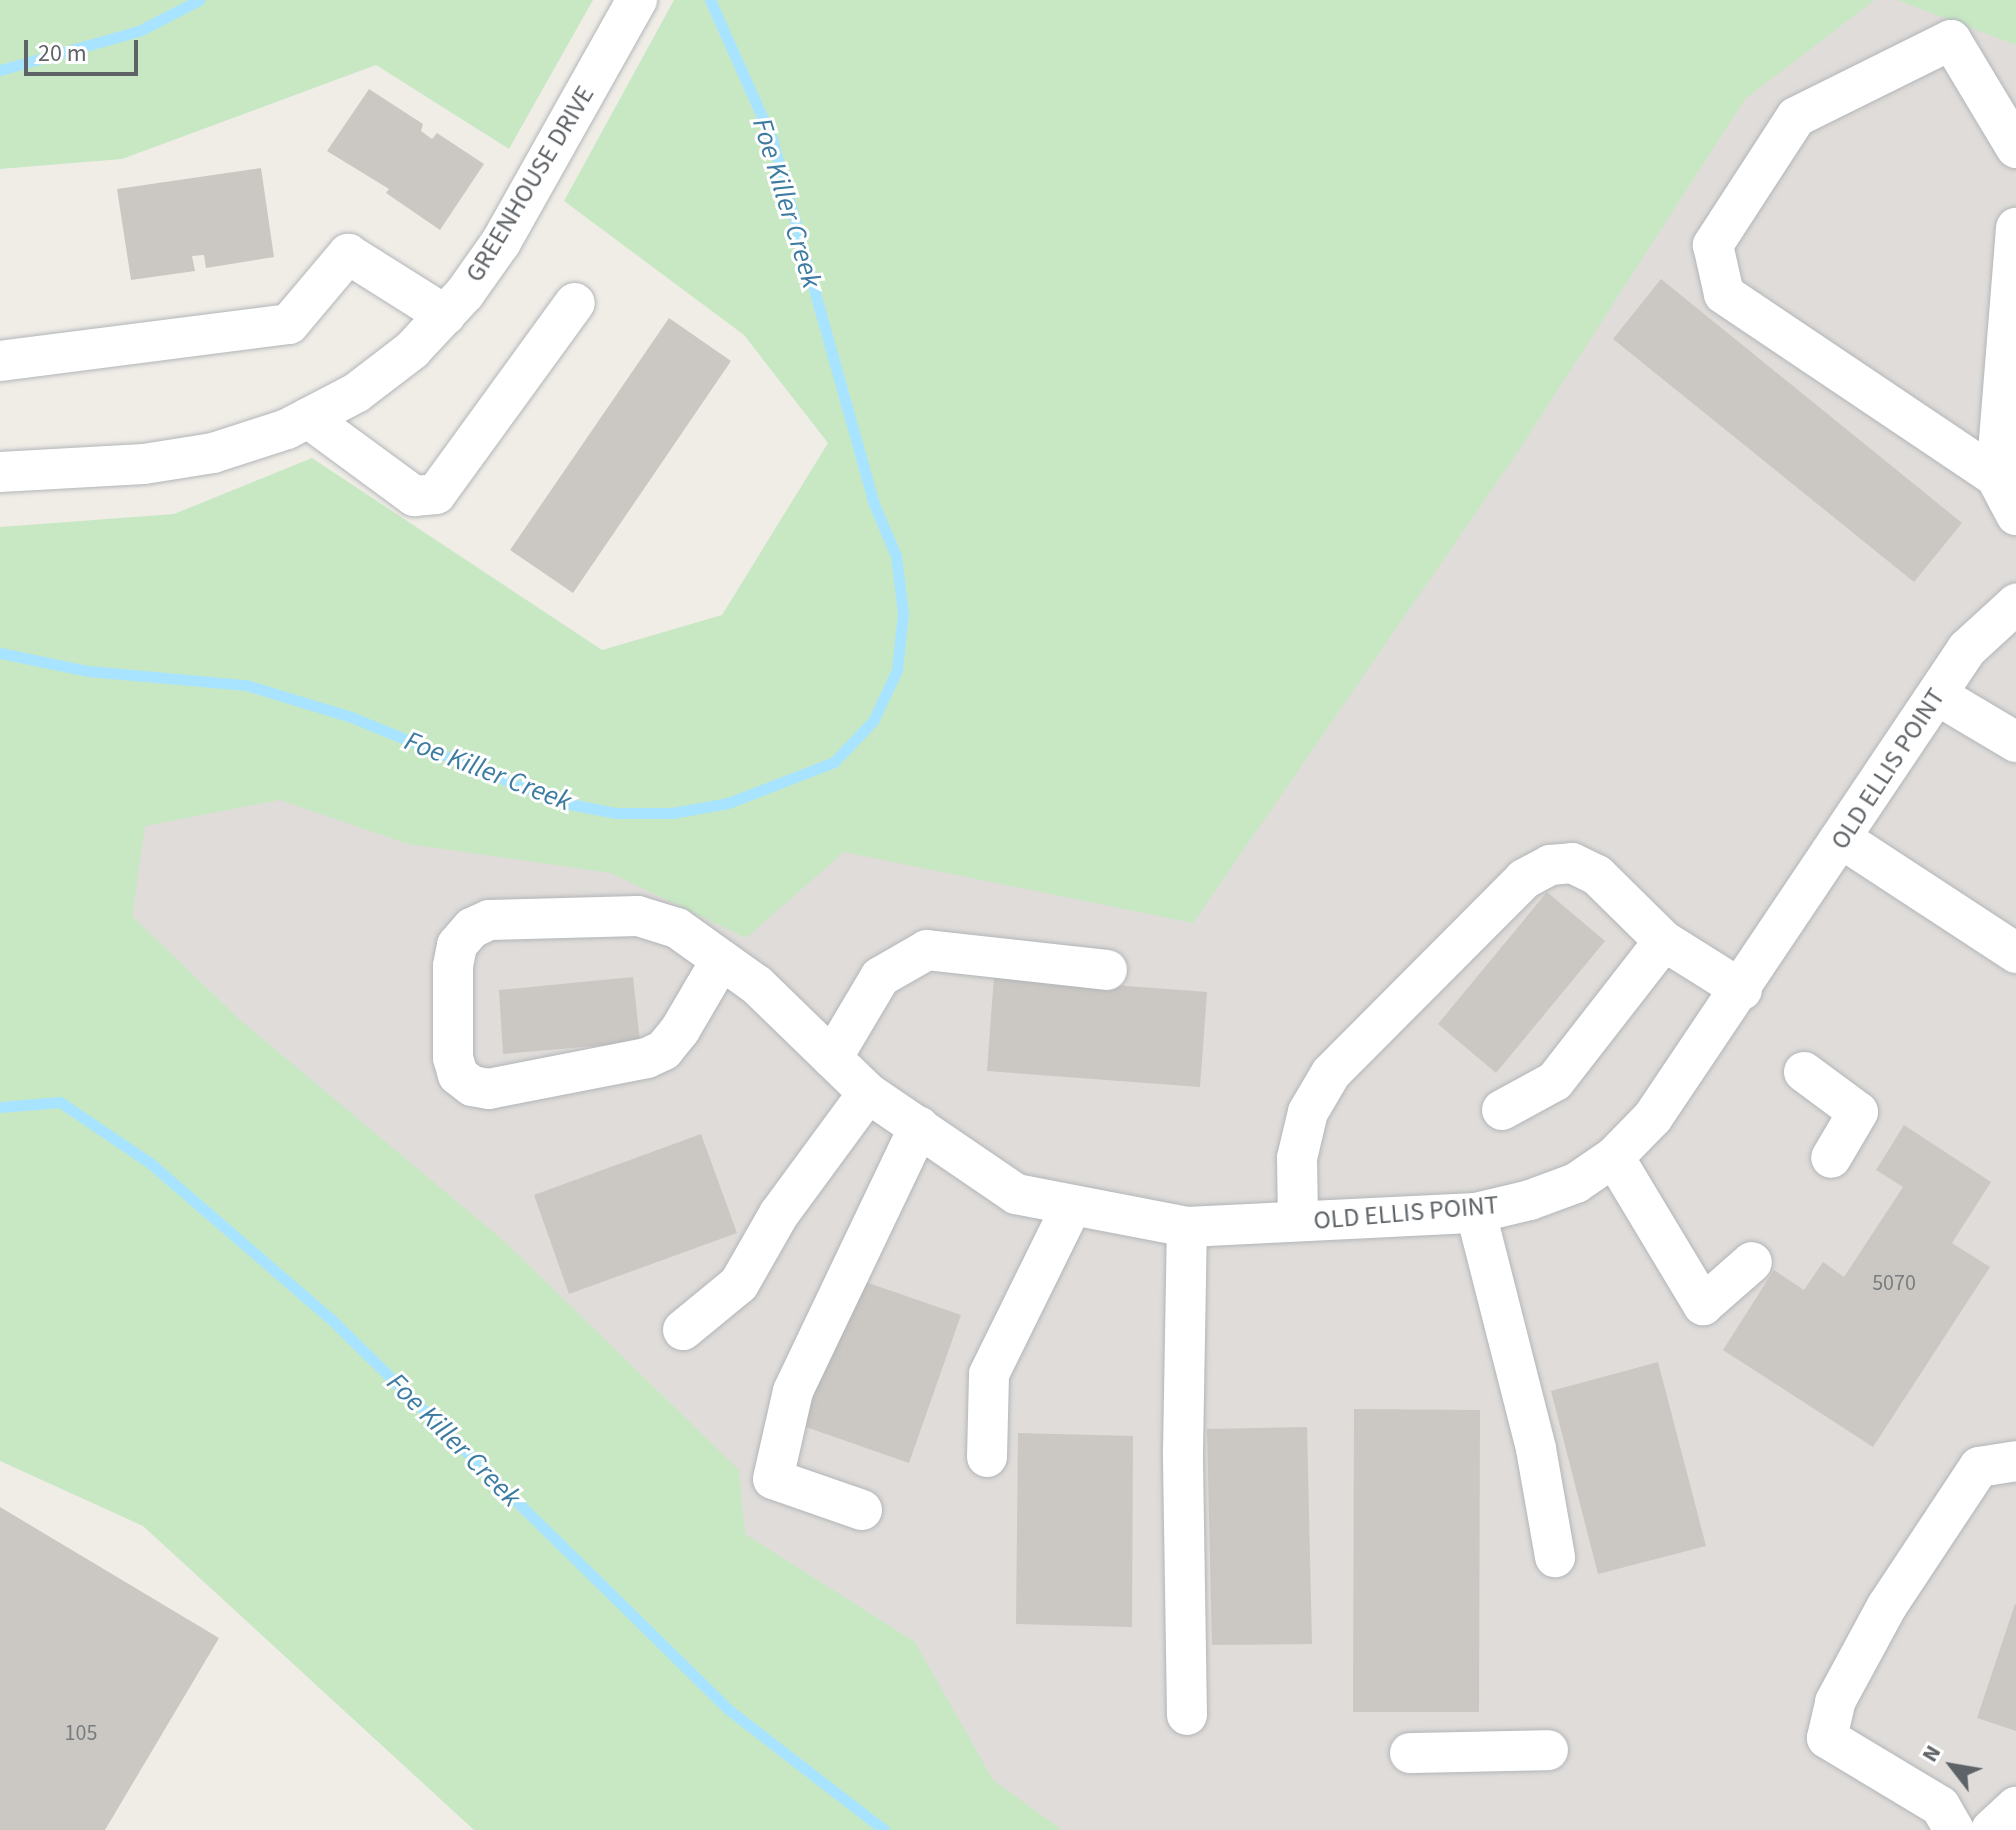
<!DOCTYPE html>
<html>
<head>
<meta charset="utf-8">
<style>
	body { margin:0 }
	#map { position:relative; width:2016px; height:1830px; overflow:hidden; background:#f0ede7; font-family:"Source Sans 3",sans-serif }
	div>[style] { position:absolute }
	.industrial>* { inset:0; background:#dfdcd9 }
	.green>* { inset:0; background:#c8e8c4 }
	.stream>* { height:11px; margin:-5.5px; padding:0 5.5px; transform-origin:5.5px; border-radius:5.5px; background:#a8e4ff }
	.building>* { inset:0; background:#cbc8c3 }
	.roads { filter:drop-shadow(0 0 2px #b2b5b9) drop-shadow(0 0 2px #b2b5b9) }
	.minor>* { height:40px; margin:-20px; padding:0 20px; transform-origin:20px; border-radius:20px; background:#fff }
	span { translate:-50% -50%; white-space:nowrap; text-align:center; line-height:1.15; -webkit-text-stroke:6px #fff; paint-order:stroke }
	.number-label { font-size:22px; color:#797c7e }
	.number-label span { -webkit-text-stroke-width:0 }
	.street-label { font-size:26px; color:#5e6367 }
	.water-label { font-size:28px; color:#3d7ba1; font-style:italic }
	.north { position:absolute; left:1912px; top:1726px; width:80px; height:80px; -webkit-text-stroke:6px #fff; paint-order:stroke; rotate:301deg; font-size:22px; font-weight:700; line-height:32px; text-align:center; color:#5e6367 }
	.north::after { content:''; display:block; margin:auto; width:28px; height:36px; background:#5e6367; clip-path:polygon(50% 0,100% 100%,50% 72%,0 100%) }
	.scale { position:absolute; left:24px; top:40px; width:114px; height:36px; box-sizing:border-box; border:4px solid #5e6367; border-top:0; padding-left:10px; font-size:24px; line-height:28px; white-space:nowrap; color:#5e6367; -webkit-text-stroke:6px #fff; paint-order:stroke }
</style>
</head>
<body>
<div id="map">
	<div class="industrial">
		<i style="clip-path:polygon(923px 0,2016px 0,2016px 1830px,817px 1830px,0 1298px,0 683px,696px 760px,927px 452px)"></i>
	</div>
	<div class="green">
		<i style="clip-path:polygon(0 0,593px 0,509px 149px,376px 65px,122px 159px,0 169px)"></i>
		<i style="clip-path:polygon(674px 0,1875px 0,1745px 99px,1517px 453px,1193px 923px,844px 852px,746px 938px,611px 873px,408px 844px,280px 800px,145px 826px,132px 916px,240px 1020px,504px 1241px,739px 1470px,745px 1534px,915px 1642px,993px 1780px,1062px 1830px,474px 1830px,143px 1526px,0 1461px,0 527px,174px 514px,312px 458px,602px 650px,722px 615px,828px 443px,744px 335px,564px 201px)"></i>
		<i style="clip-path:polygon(1897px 0,2016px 0,2016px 45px)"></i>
	</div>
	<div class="stream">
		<i style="left:0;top:70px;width:144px;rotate:-15.7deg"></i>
		<i style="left:139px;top:31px;width:68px;rotate:-27.3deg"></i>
		<i style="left:0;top:653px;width:90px;rotate:11.6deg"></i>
		<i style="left:88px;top:671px;width:159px;rotate:5.1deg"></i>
		<i style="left:246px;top:685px;width:110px;rotate:16.9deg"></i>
		<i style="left:351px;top:717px;width:225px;rotate:22.2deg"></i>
		<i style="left:559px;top:802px;width:57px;rotate:11.1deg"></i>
		<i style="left:615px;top:813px;width:57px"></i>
		<i style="left:672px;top:813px;width:57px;rotate:-10.1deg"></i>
		<i style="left:728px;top:803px;width:114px;rotate:-21.1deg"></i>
		<i style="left:834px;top:762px;width:57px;rotate:-46.4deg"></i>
		<i style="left:873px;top:721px;width:56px;rotate:-64.8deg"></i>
		<i style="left:897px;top:670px;width:57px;rotate:-84deg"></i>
		<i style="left:903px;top:613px;width:57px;rotate:-97deg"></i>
		<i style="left:896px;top:556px;width:56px;rotate:-112.9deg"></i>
		<i style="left:874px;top:504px;width:379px;rotate:-105.6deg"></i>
		<i style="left:772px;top:139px;width:152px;rotate:-114deg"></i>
		<i style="left:0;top:1107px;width:60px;rotate:-4.8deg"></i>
		<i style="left:60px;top:1102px;width:109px;rotate:34.1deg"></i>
		<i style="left:150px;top:1163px;width:243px;rotate:40.8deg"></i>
		<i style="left:334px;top:1322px;width:554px;rotate:44.49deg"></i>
		<i style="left:729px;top:1710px;width:196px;rotate:37.7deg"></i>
	</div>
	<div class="building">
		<i style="clip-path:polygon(369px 89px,423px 124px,421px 131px,432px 139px,437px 133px,484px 164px,440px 230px,386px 193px,389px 189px,327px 151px)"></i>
		<i style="clip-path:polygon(261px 168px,274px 257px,206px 268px,204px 255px,192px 256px,195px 271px,131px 280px,117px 189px)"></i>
		<i style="clip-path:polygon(1661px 279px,1962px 523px,1914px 582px,1613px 339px)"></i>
		<i style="clip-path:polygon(669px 318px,731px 361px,573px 593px,510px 550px)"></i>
		<i style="clip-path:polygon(1547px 892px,1605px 941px,1496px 1073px,1438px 1024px)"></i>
		<i style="clip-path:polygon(994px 976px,1207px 992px,1200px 1087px,987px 1071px)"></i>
		<i style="clip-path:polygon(633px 977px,640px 1042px,503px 1054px,499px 990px)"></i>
		<i style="clip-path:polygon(1904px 1125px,1991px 1182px,1952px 1243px,1990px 1267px,1873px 1447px,1723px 1350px,1774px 1270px,1804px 1290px,1823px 1262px,1844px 1277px,1903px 1187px,1876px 1170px)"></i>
		<i style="clip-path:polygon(701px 1134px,737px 1233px,569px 1294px,534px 1195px)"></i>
		<i style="clip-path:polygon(854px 1278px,961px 1315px,909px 1463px,803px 1426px)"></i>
		<i style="clip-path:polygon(1658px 1362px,1706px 1546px,1598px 1574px,1551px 1391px)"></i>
		<i style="clip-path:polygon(1354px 1409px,1480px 1410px,1479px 1712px,1353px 1712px)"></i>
		<i style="clip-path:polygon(1307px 1427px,1312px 1644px,1212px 1645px,1207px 1429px)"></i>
		<i style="clip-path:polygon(1018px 1433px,1133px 1436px,1132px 1627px,1016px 1624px)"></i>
		<i style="clip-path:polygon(0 1507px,219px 1638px,105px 1830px,0 1830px)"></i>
		<i style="clip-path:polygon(2015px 1604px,2016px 1604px,2016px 1731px,1977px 1718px)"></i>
	</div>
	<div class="roads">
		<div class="minor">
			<i style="left:2016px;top:148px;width:126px;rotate:-121deg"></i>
			<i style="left:1951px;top:40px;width:173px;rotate:153.6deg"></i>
			<i style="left:1796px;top:117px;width:153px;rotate:123deg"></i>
			<i style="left:1713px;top:245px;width:50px;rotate:77.3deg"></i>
			<i style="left:1724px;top:294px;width:328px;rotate:33.9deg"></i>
			<i style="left:1996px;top:477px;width:43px;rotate:62.2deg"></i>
			<i style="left:0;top:361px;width:291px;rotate:-7.3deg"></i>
			<i style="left:289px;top:324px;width:92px;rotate:-49.9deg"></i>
			<i style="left:348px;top:254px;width:115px;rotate:32.2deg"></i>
			<i style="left:308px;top:418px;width:132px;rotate:36.3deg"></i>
			<i style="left:414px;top:496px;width:22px;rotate:-5deg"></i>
			<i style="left:436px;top:494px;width:236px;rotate:-54deg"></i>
			<i style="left:0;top:472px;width:144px;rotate:-3.2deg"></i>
			<i style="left:144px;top:464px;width:70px;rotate:-9.1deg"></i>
			<i style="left:213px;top:453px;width:78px;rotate:-18deg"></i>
			<i style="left:287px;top:429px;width:78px;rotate:-27.6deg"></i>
			<i style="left:356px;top:393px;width:71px;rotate:-37.5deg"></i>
			<i style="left:412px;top:350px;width:78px;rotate:-47.1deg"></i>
			<i style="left:465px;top:293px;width:62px;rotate:-54.8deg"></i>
			<i style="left:501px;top:242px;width:278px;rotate:-60.7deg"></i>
			<i style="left:1996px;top:477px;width:250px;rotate:-85.4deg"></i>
			<i style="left:1937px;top:695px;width:92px;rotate:30.7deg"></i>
			<i style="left:1842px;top:839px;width:208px;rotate:33.2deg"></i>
			<i style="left:721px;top:960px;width:81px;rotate:120.4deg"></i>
			<i style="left:680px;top:1030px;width:26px;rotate:129deg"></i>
			<i style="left:664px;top:1050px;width:19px;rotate:155deg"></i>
			<i style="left:647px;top:1058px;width:161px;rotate:168.9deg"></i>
			<i style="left:489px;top:1089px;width:17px;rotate:-170deg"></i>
			<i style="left:472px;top:1086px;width:18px;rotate:-142deg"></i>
			<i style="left:458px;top:1075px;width:18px;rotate:-106deg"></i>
			<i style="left:453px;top:1058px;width:92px;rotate:-90deg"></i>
			<i style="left:453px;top:966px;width:21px;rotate:-79deg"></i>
			<i style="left:457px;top:945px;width:23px;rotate:-49deg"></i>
			<i style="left:472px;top:928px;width:19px;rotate:-25deg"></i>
			<i style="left:489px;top:920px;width:149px;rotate:-1.5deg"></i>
			<i style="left:638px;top:916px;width:41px;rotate:17.1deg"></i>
			<i style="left:677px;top:928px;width:98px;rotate:35.5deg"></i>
			<i style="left:757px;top:985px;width:155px;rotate:44.2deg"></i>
			<i style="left:868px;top:1093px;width:179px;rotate:34.3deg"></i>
			<i style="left:1016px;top:1194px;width:174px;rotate:10.9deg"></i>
			<i style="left:1187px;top:1227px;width:289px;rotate:-2.8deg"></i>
			<i style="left:1476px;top:1213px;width:56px;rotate:-13.5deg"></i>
			<i style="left:1530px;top:1200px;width:49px;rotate:-20.3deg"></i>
			<i style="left:1576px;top:1183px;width:46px;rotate:-34.4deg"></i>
			<i style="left:1614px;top:1157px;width:56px;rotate:-45.7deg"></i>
			<i style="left:1653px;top:1117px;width:564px;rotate:-56.14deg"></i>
			<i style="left:1967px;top:649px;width:67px;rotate:-42.6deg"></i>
			<i style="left:832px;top:1058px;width:94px;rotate:-59.3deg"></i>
			<i style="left:880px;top:977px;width:54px;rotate:-29.9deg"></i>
			<i style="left:927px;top:950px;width:181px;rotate:6.3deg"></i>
			<i style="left:1804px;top:1072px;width:67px;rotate:36.5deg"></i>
			<i style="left:1858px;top:1112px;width:53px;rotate:120.4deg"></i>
			<i style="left:1502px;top:1110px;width:60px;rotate:-28.7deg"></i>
			<i style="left:1555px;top:1081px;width:177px;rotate:-52.1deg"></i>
			<i style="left:1664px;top:941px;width:92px;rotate:32.1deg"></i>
			<i style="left:1614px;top:1157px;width:173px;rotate:59deg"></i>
			<i style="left:1703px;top:1305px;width:65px;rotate:-41.3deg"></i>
			<i style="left:1476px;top:1213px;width:244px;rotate:75.7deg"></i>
			<i style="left:1536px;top:1449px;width:110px;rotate:80deg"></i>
			<i style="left:1298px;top:1221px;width:63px;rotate:-90.9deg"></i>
			<i style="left:1297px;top:1158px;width:47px;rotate:-76.6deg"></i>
			<i style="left:1308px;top:1112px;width:45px;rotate:-59.5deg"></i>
			<i style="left:1331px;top:1073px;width:274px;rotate:-45.1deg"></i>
			<i style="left:1524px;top:879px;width:30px;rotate:-28deg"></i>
			<i style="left:1550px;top:865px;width:22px;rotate:-5deg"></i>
			<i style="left:1572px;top:863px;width:28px;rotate:26deg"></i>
			<i style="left:1597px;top:875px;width:94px;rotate:44.6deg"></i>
			<i style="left:683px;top:1330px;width:72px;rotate:-39.4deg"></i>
			<i style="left:739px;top:1284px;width:81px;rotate:-60.3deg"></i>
			<i style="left:779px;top:1214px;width:150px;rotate:-53.7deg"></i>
			<i style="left:987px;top:1457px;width:83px;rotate:-88.6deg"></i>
			<i style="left:989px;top:1374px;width:188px;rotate:-63.8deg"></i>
			<i style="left:862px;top:1510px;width:94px;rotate:-160.8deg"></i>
			<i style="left:773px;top:1479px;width:90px;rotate:-77.2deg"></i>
			<i style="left:793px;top:1391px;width:293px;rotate:-64.5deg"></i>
			<i style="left:1187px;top:1715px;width:264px;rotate:-90.9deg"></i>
			<i style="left:1183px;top:1451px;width:224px;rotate:-89deg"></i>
			<i style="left:1410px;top:1753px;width:138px;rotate:-1.2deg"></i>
			<i style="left:1954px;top:1830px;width:28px;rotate:-120deg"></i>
			<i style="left:1940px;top:1806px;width:132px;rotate:-149deg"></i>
			<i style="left:1827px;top:1738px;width:37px;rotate:-77deg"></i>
			<i style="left:1835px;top:1702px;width:109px;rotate:-61.6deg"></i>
			<i style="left:1887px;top:1606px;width:167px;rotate:-56.5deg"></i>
			<i style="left:1979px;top:1467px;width:37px;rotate:-9deg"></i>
			<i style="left:1991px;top:1830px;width:34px;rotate:-43deg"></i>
		</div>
	</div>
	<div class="number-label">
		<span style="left:1894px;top:1284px">5070</span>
		<span style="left:81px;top:1734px">105</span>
	</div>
	<div class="street-label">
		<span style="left:530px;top:184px;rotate:-59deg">GREENHOUSE DRIVE</span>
		<span style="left:1888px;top:769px;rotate:-57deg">OLD ELLIS POINT</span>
		<span style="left:1406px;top:1213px;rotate:-5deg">OLD ELLIS POINT</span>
	</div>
	<div class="water-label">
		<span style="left:787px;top:203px;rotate:73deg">Foe Killer Creek</span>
		<span style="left:488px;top:771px;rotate:21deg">Foe Killer Creek</span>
		<span style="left:454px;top:1440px;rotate:45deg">Foe Killer Creek</span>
	</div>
	<div class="north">N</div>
	<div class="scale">20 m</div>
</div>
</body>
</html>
